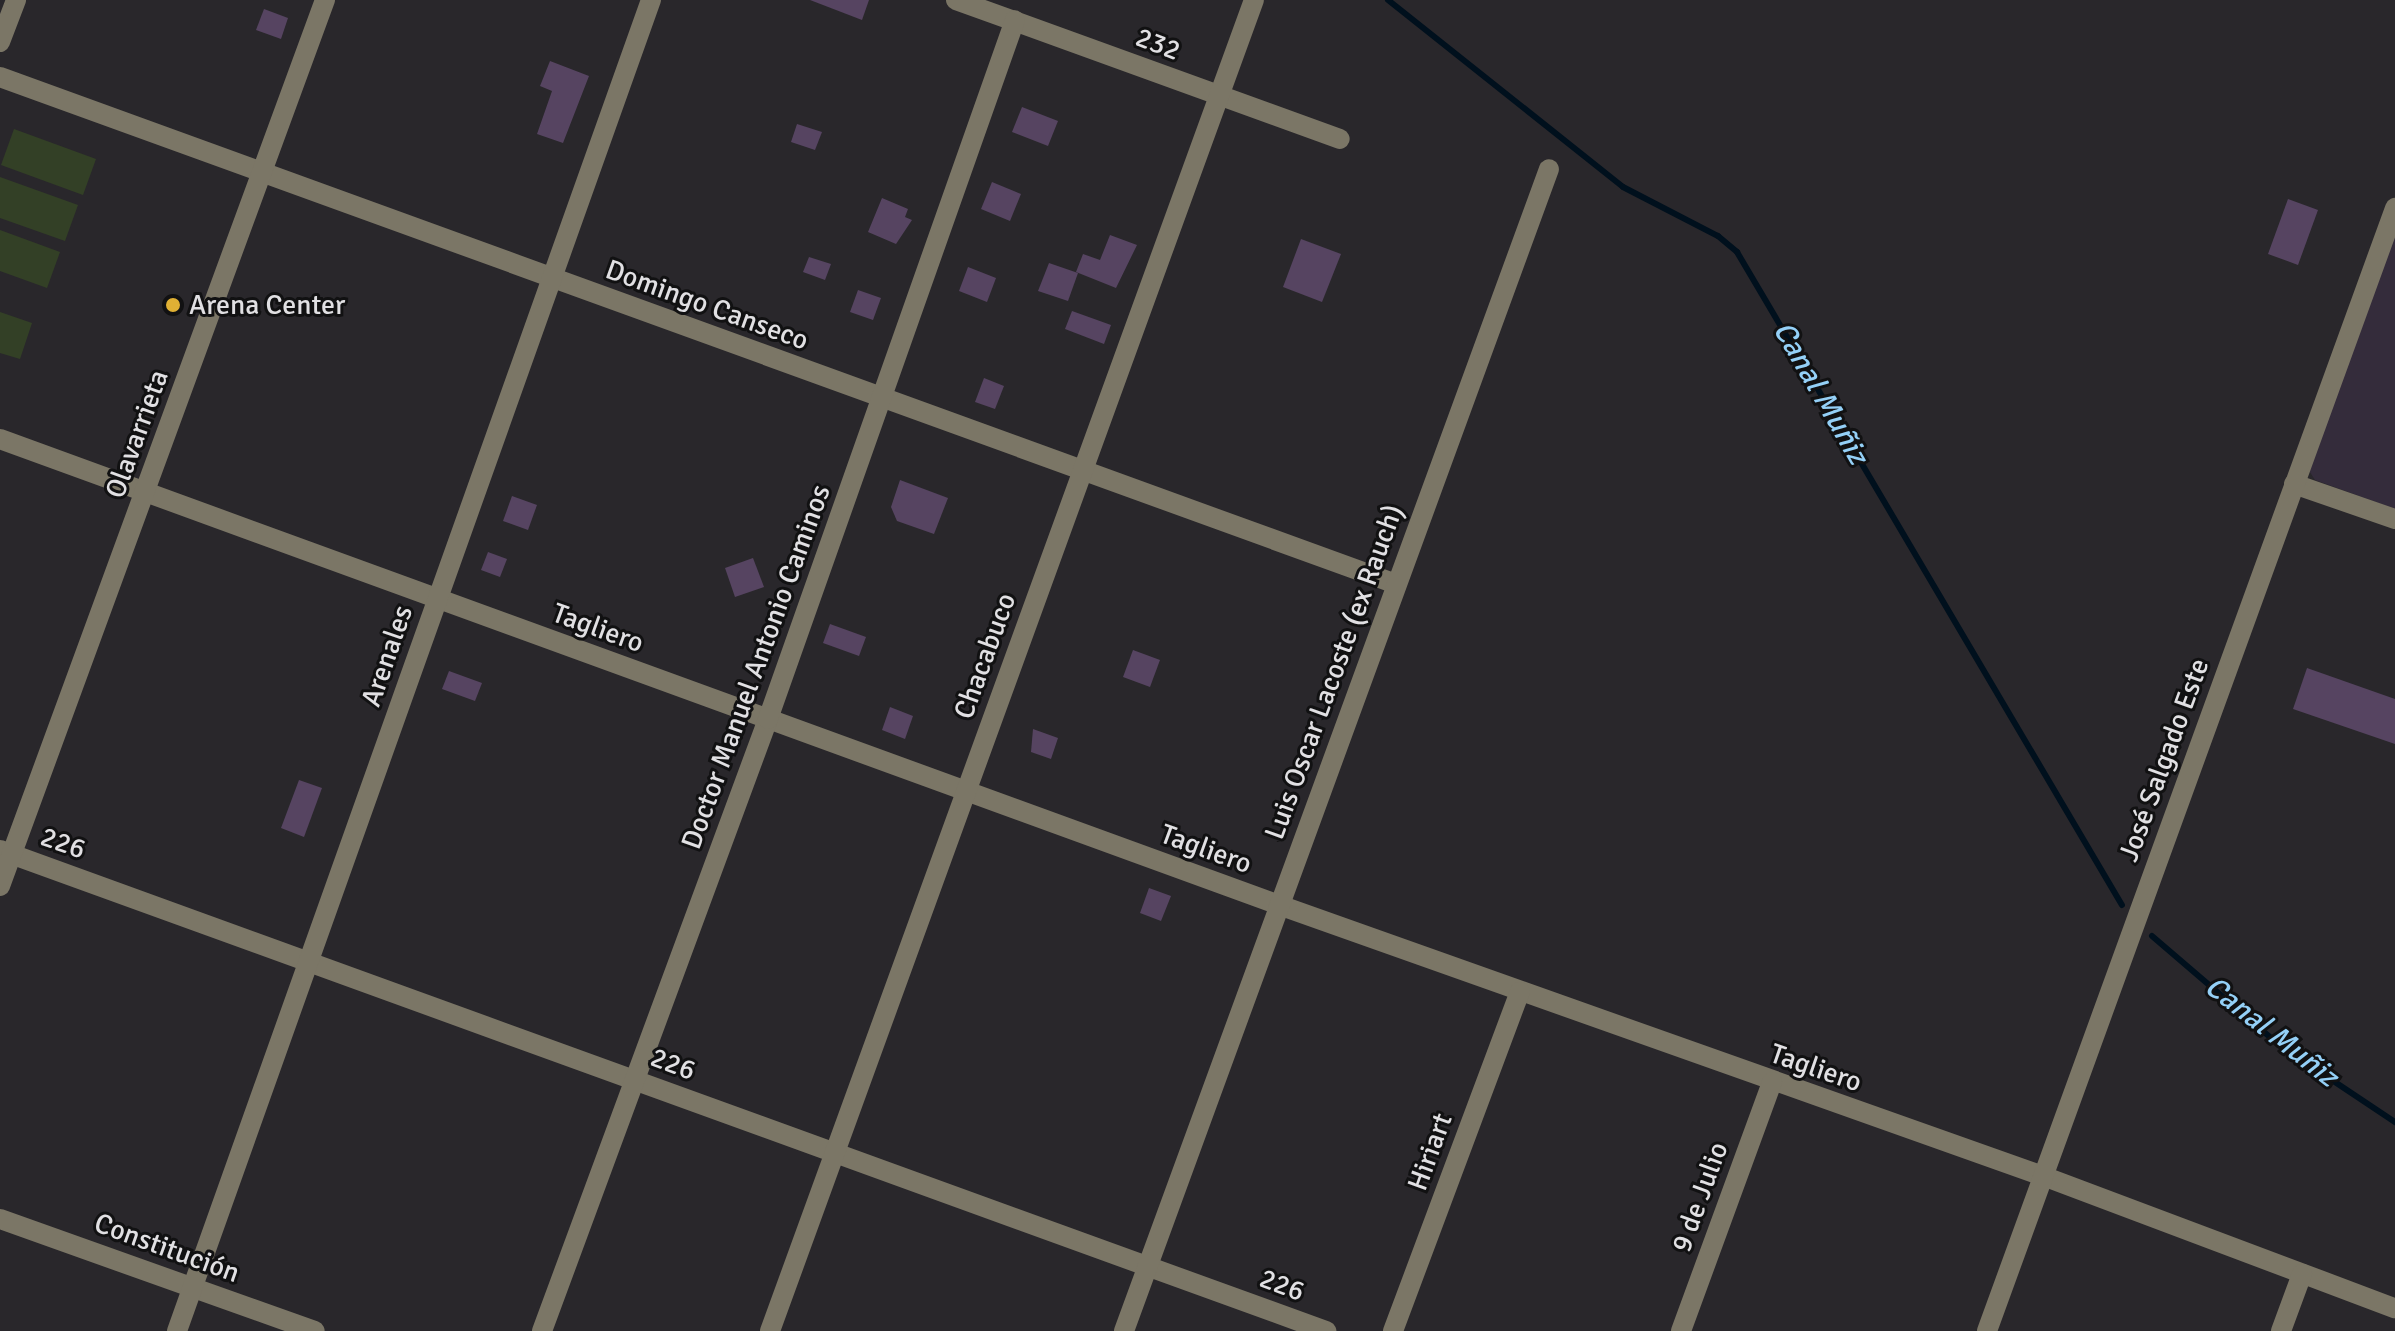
<!DOCTYPE html>
<html>
<head>
<meta charset="utf-8">
<style>
	body { margin:0 }
	#map { position:relative; width:2395px; height:1331px; overflow:hidden; background:#29272b; font-family:Signika,sans-serif }
	div>[style] { position:absolute }
	.industrial>* { inset:0; background:#342c3b }
	.green>* { inset:0; background:#334026 }
	.stream>* { height:6px; margin:-3px; padding:0 3px; transform-origin:3px; border-radius:3px; background:#00101d }
	.building>* { inset:0; background:#564461 }
	.minor>* { height:20px; margin:-10px; padding:0 10px; transform-origin:10px; border-radius:10px; background:#7b7666 }
	.dots>* { width:22px; height:22px; translate:-50% -50%; box-sizing:border-box; border:4px solid #111112; border-radius:50% }
	span { translate:-50% -50%; white-space:nowrap; text-align:center; line-height:1.15; -webkit-text-stroke:6px #111112; paint-order:stroke }
	.street-label { font-size:28px; color:#e1e0e3 }
	.poi-label { font-size:28px; color:#e1e0e3 }
	.left { translate:0 -50%; text-align:left }
	.water-label { font-size:30px; color:#94d0f7; font-style:italic }
</style>
</head>
<body>
<div id="map">
	<div class="industrial">
		<i style="clip-path:polygon(2395px 232px,2395px 509px,2315px 480px,2308px 469px)"></i>
	</div>
	<div class="green">
		<i style="clip-path:polygon(14px 129px,96px 159px,83px 195px,1px 165px)"></i>
		<i style="clip-path:polygon(0 177px,78px 205px,65px 241px,0 218px)"></i>
		<i style="clip-path:polygon(0 230px,60px 252px,47px 288px,0 271px)"></i>
		<i style="clip-path:polygon(0 312px,32px 323px,20px 359px,0 353px)"></i>
	</div>
	<div class="stream">
		<i style="left:1388px;top:0;width:300px;rotate:38.5deg"></i>
		<i style="left:1623px;top:187px;width:107px;rotate:27.3deg"></i>
		<i style="left:1718px;top:236px;width:25px;rotate:40deg"></i>
		<i style="left:1737px;top:252px;width:758px;rotate:59.48deg"></i>
		<i style="left:2152px;top:936px;width:166px;rotate:40.6deg"></i>
		<i style="left:2278px;top:1044px;width:141px;rotate:33.7deg"></i>
	</div>
	<div class="building">
		<i style="clip-path:polygon(810px 0,869px 0,862px 20px)"></i>
		<i style="clip-path:polygon(264px 9px,288px 18px,281px 39px,256px 30px)"></i>
		<i style="clip-path:polygon(550px 61px,589px 76px,563px 143px,537px 134px,552px 91px,540px 86px)"></i>
		<i style="clip-path:polygon(1022px 107px,1058px 121px,1048px 146px,1012px 132px)"></i>
		<i style="clip-path:polygon(797px 124px,822px 132px,815px 150px,791px 142px)"></i>
		<i style="clip-path:polygon(992px 182px,1021px 194px,1010px 221px,981px 209px)"></i>
		<i style="clip-path:polygon(882px 198px,908px 209px,905px 217px,912px 220px,896px 244px,868px 232px)"></i>
		<i style="clip-path:polygon(2288px 199px,2318px 210px,2298px 265px,2268px 254px)"></i>
		<i style="clip-path:polygon(1110px 235px,1137px 245px,1116px 288px,1076px 272px,1083px 254px,1100px 260px)"></i>
		<i style="clip-path:polygon(1301px 239px,1341px 254px,1322px 302px,1283px 287px)"></i>
		<i style="clip-path:polygon(809px 257px,831px 264px,825px 280px,803px 272px)"></i>
		<i style="clip-path:polygon(1049px 263px,1078px 273px,1068px 301px,1038px 291px)"></i>
		<i style="clip-path:polygon(968px 267px,996px 278px,987px 302px,959px 291px)"></i>
		<i style="clip-path:polygon(858px 290px,881px 298px,873px 320px,850px 312px)"></i>
		<i style="clip-path:polygon(1072px 311px,1111px 325px,1104px 344px,1065px 329px)"></i>
		<i style="clip-path:polygon(984px 378px,1004px 386px,995px 409px,975px 402px)"></i>
		<i style="clip-path:polygon(900px 480px,948px 498px,934px 534px,897px 521px,891px 507px)"></i>
		<i style="clip-path:polygon(512px 496px,537px 505px,528px 530px,503px 521px)"></i>
		<i style="clip-path:polygon(488px 552px,507px 559px,500px 577px,481px 570px)"></i>
		<i style="clip-path:polygon(753px 558px,764px 587px,735px 597px,725px 568px)"></i>
		<i style="clip-path:polygon(830px 624px,866px 637px,859px 656px,823px 643px)"></i>
		<i style="clip-path:polygon(1133px 650px,1160px 660px,1150px 687px,1123px 677px)"></i>
		<i style="clip-path:polygon(2307px 668px,2395px 699px,2395px 744px,2293px 709px)"></i>
		<i style="clip-path:polygon(449px 671px,482px 683px,475px 701px,442px 689px)"></i>
		<i style="clip-path:polygon(890px 707px,913px 716px,905px 739px,882px 730px)"></i>
		<i style="clip-path:polygon(1033px 729px,1058px 738px,1051px 759px,1031px 752px)"></i>
		<i style="clip-path:polygon(299px 780px,322px 788px,304px 837px,281px 828px)"></i>
		<i style="clip-path:polygon(1149px 888px,1171px 896px,1161px 921px,1140px 913px)"></i>
	</div>
	<div class="minor">
		<i style="left:956px;top:0;width:408px;rotate:19.9deg"></i>
		<i style="left:0;top:42px;width:45px;rotate:-69.1deg"></i>
		<i style="left:0;top:77px;width:1485px;rotate:19.96deg"></i>
		<i style="left:0;top:439px;width:1361px;rotate:20.02deg"></i>
		<i style="left:1279px;top:905px;width:811px;rotate:19.53deg"></i>
		<i style="left:2043px;top:1176px;width:376px;rotate:20.6deg"></i>
		<i style="left:2294px;top:484px;width:107px;rotate:19.1deg"></i>
		<i style="left:0;top:850px;width:1411px;rotate:19.94deg"></i>
		<i style="left:0;top:886px;width:944px;rotate:-69.86deg"></i>
		<i style="left:0;top:1219px;width:334px;rotate:19.6deg"></i>
		<i style="left:177px;top:1331px;width:1413px;rotate:-70.4deg"></i>
		<i style="left:542px;top:1331px;width:652px;rotate:-69.73deg"></i>
		<i style="left:768px;top:719px;width:741px;rotate:-70.54deg"></i>
		<i style="left:770px;top:1331px;width:1416px;rotate:-70.02deg"></i>
		<i style="left:1124px;top:1331px;width:1237px;rotate:-69.91deg"></i>
		<i style="left:1393px;top:1331px;width:362px;rotate:-69.5deg"></i>
		<i style="left:1681px;top:1331px;width:265px;rotate:-69.9deg"></i>
		<i style="left:1987px;top:1331px;width:1195px;rotate:-70.03deg"></i>
		<i style="left:2281px;top:1331px;width:61px;rotate:-69.8deg"></i>
	</div>
	<div class="dots">
		<i style="left:173px;top:305px;background:#e0b034"></i>
	</div>
	<div class="street-label">
		<span style="left:1158px;top:44px;rotate:21deg">232</span>
		<span style="left:707px;top:305px;rotate:20deg">Domingo Canseco</span>
		<span style="left:137px;top:434px;rotate:-70deg">Olavarrieta</span>
		<span style="left:598px;top:628px;rotate:20deg">Tagliero</span>
		<span style="left:387px;top:656px;rotate:-71deg">Arenales</span>
		<span style="left:985px;top:656px;rotate:-70deg">Chacabuco</span>
		<span style="left:756px;top:667px;rotate:-70deg">Doctor Manuel Antonio Caminos</span>
		<span style="left:1334px;top:672px;rotate:-70deg">Luis Oscar Lacoste (ex Rauch)</span>
		<span style="left:2164px;top:760px;rotate:-70deg">José Salgado Este</span>
		<span style="left:63px;top:843px;rotate:19deg">226</span>
		<span style="left:1206px;top:849px;rotate:20deg">Tagliero</span>
		<span style="left:673px;top:1064px;rotate:20deg">226</span>
		<span style="left:1816px;top:1068px;rotate:19deg">Tagliero</span>
		<span style="left:1430px;top:1152px;rotate:-70deg">Hiriart</span>
		<span style="left:1700px;top:1197px;rotate:-70deg">9 de Julio</span>
		<span style="left:167px;top:1248px;rotate:20deg">Constitución</span>
		<span style="left:1282px;top:1285px;rotate:20deg">226</span>
	</div>
	<div class="poi-label">
		<span class="left" style="left:189px;top:305px">Arena Center</span>
	</div>
	<div class="water-label">
		<span style="left:1820px;top:393px;rotate:60deg">Canal Muñiz</span>
		<span style="left:2271px;top:1032px;rotate:38deg">Canal Muñiz</span>
	</div>
</div>
</body>
</html>
